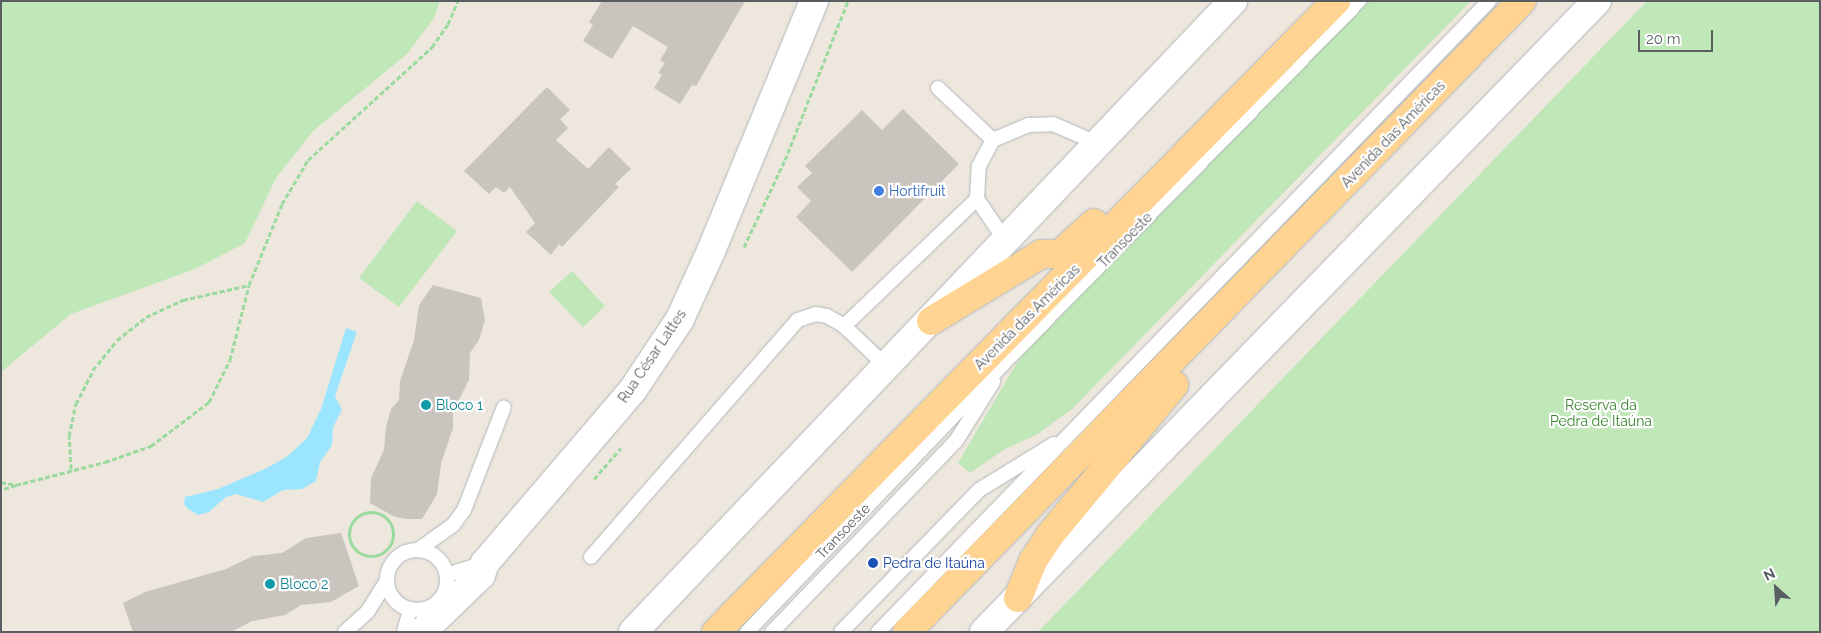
<!DOCTYPE html>
<html>
<head>
<meta charset="utf-8">
<style>
	body { margin:0 }
	#map { position:relative; width:1821px; height:633px; overflow:hidden; background:#ede7de; font-family:Raleway,sans-serif }
	div>[style] { position:absolute }
	.green>* { inset:0; background:#c0e7b8 }
	.water>* { inset:0; background:#9ce5ff }
	.building>* { inset:0; background:#cac4be }
	.path>* { height:3px; margin-top:-1.5px; transform-origin:0; background:repeating-linear-gradient(90deg,#9ada9f 0 5px,transparent 0 7.5px) }
	.path>.ring { margin:-1.5px; padding:0; box-sizing:content-box; background:none; border:3px solid #9ada9f; border-radius:50% }
	.roads { filter:drop-shadow(0 0 1px #b2b7bb) drop-shadow(0 0 1px #b2b7bb) }
	.service>* { height:14px; margin:-7px; padding:0 7px; transform-origin:7px; border-radius:7px; background:#fff }
	.service>.ring { margin:-7px; padding:0; box-sizing:content-box; background:none; border:14px solid #fff; border-radius:50% }
	.minor>* { height:28px; margin:-14px; padding:0 14px; transform-origin:14px; border-radius:14px; background:#fff }
	.secondary>* { height:28px; margin:-14px; padding:0 14px; transform-origin:14px; border-radius:14px; background:#fff }
	.trunk>* { height:28px; margin:-14px; padding:0 14px; transform-origin:14px; border-radius:14px; background:#ffd492 }
	.dots>* { width:14px; height:14px; translate:-50% -50%; box-sizing:border-box; border:2px solid #fff; border-radius:50% }
	span { translate:-50% -50%; white-space:nowrap; text-align:center; line-height:1.15; -webkit-text-stroke:4.5px #fff; paint-order:stroke }
	.street-label { font-size:14px; color:#585e61 }
	.shop-label { font-size:14px; color:#366cbe }
	.left { translate:0 -50%; text-align:left }
	.culture-label { font-size:14px; color:#0d838f }
	.park-label { font-size:14px; color:#38842d }
	.transit-label { font-size:14px; color:#164399 }
	.frame { position:absolute; inset:0; border:2px solid #585e61; pointer-events:none }
	.north { position:absolute; left:1751px; top:563px; width:50px; height:50px; -webkit-text-stroke:4px #fff; paint-order:stroke; rotate:334deg; font-size:14px; font-weight:700; line-height:20px; text-align:center; color:#585e61 }
	.north::after { content:''; display:block; margin:auto; width:18px; height:22px; background:#585e61; clip-path:polygon(50% 0,100% 100%,50% 72%,0 100%) }
	.scale { position:absolute; left:1638px; top:30px; width:75px; height:22px; box-sizing:border-box; border:2px solid #585e61; border-top:0; padding-left:6px; font-size:15px; line-height:18px; white-space:nowrap; color:#585e61; -webkit-text-stroke:4px #fff; paint-order:stroke }
</style>
</head>
<body>
<div id="map">
	<div class="green">
		<i style="clip-path:polygon(1px 1px,440px 1px,434px 18px,407px 54px,313px 131px,276px 178px,245px 243px,195px 269px,71px 314px,1px 372px)"></i>
		<i style="clip-path:polygon(1366px 1px,1471px 1px,1072px 409px,1036px 435px,1005px 449px,970px 473px,958px 463px,1019px 359px)"></i>
		<i style="clip-path:polygon(1647px 1px,1820px 1px,1820px 632px,1038px 632px)"></i>
		<i style="clip-path:polygon(417px 201px,457px 231px,399px 307px,359px 278px)"></i>
		<i style="clip-path:polygon(572px 271px,605px 306px,583px 327px,549px 292px)"></i>
	</div>
	<div class="water">
		<i style="clip-path:polygon(346px 328px,357px 332px,335px 396px,342px 410px,333px 427px,332px 445px,320px 462px,316px 481px,302px 489px,283px 490px,263px 502px,236px 494px,226px 497px,209px 512px,198px 515px,188px 509px,184px 504px,185px 497px,218px 489px,267px 468px,288px 456px,307px 438px,321px 409px)"></i>
	</div>
	<div class="building">
		<i style="clip-path:polygon(602px 1px,745px 1px,696px 86px,692px 85px,680px 104px,654px 88px,662px 75px,658px 73px,665px 63px,660px 60px,668px 47px,633px 26px,612px 59px,583px 41px,593px 25px,589px 22px)"></i>
		<i style="clip-path:polygon(547px 87px,570px 110px,560px 119px,568px 128px,556px 140px,588px 169px,609px 147px,631px 169px,615px 184px,619px 187px,562px 247px,559px 244px,551px 255px,526px 232px,535px 223px,510px 187px,504px 193px,496px 187px,489px 194px,464px 171px)"></i>
		<i style="clip-path:polygon(903px 109px,959px 164px,852px 272px,796px 217px,811px 201px,797px 187px,812px 173px,805px 166px,862px 110px,882px 130px)"></i>
		<i style="clip-path:polygon(433px 285px,481px 298px,485px 320px,479px 340px,470px 353px,469px 380px,453px 411px,453px 428px,441px 464px,437px 494px,422px 519px,405px 519px,393px 516px,370px 503px,371px 478px,384px 450px,386px 427px,391px 409px,399px 400px,400px 381px,414px 340px,419px 305px)"></i>
		<i style="clip-path:polygon(341px 533px,359px 586px,331px 602px,301px 605px,285px 615px,252px 621px,231px 632px,133px 632px,123px 603px,145px 592px,226px 569px,253px 556px,282px 553px,306px 538px)"></i>
	</div>
	<div class="path">
		<i style="left:744px;top:247px;width:96px;rotate:-64.8deg"></i>
		<i style="left:785px;top:160px;width:171px;rotate:-68.4deg"></i>
		<i style="left:71px;top:469px;width:33px;rotate:-93deg"></i>
		<i style="left:69px;top:436px;width:33px;rotate:-78deg"></i>
		<i style="left:76px;top:404px;width:38px;rotate:-63deg"></i>
		<i style="left:93px;top:370px;width:38px;rotate:-51deg"></i>
		<i style="left:117px;top:340px;width:37px;rotate:-38deg"></i>
		<i style="left:146px;top:317px;width:41px;rotate:-24.7deg"></i>
		<i style="left:183px;top:300px;width:68px;rotate:-12.8deg"></i>
		<i style="left:594px;top:479px;width:41px;rotate:-48.9deg"></i>
		<i style="left:1px;top:482px;width:15px;rotate:11deg"></i>
		<i style="left:16px;top:485px;width:16px;rotate:162deg"></i>
		<i style="left:16px;top:485px;width:92px;rotate:-14.5deg"></i>
		<i style="left:105px;top:462px;width:49px;rotate:-19.2deg"></i>
		<i style="left:151px;top:446px;width:73px;rotate:-37.2deg"></i>
		<i style="left:209px;top:402px;width:47px;rotate:-63.4deg"></i>
		<i style="left:230px;top:360px;width:77px;rotate:-75.8deg"></i>
		<i style="left:249px;top:285px;width:87px;rotate:-67.8deg"></i>
		<i style="left:282px;top:204px;width:51px;rotate:-59.4deg"></i>
		<i style="left:308px;top:160px;width:168px;rotate:-42.3deg"></i>
		<i style="left:432px;top:47px;width:28px;rotate:-55deg"></i>
		<i style="left:448px;top:24px;width:25px;rotate:-67deg"></i>
		<i class="ring" style="left:349px;top:512px;width:41px;height:41px"></i>
	</div>
	<div class="roads">
		<div class="service">
			<i style="left:938px;top:88px;width:76px;rotate:43.4deg"></i>
			<i style="left:1005px;top:240px;width:50px;rotate:-124.3deg"></i>
			<i style="left:977px;top:199px;width:33px;rotate:-87deg"></i>
			<i style="left:979px;top:166px;width:30px;rotate:-62deg"></i>
			<i style="left:993px;top:140px;width:39px;rotate:-23deg"></i>
			<i style="left:1029px;top:125px;width:24px;rotate:-2deg"></i>
			<i style="left:1053px;top:124px;width:48px;rotate:23.4deg"></i>
			<i style="left:844px;top:326px;width:184px;rotate:-43.7deg"></i>
			<i style="left:418px;top:550px;width:43px;rotate:-35.5deg"></i>
			<i style="left:453px;top:525px;width:19px;rotate:-54deg"></i>
			<i style="left:464px;top:510px;width:110px;rotate:-68.8deg"></i>
			<i class="ring" style="left:387px;top:550px;width:46px;height:46px"></i>
			<i style="left:591px;top:557px;width:315px;rotate:-48.9deg"></i>
			<i style="left:798px;top:320px;width:18px;rotate:-19deg"></i>
			<i style="left:815px;top:314px;width:12px;rotate:9deg"></i>
			<i style="left:827px;top:316px;width:20px;rotate:30deg"></i>
			<i style="left:844px;top:326px;width:58px;rotate:43.6deg"></i>
			<i style="left:447px;top:575px;width:40px;rotate:-18deg"></i>
			<i style="left:345px;top:632px;width:31px;rotate:-42deg"></i>
			<i style="left:368px;top:611px;width:36px;rotate:-58deg"></i>
			<i style="left:404px;top:632px;width:24px;rotate:-75deg"></i>
			<i style="left:747px;top:632px;width:373px;rotate:-46.3deg"></i>
			<i style="left:1005px;top:362px;width:506px;rotate:-45.56deg"></i>
			<i style="left:772px;top:632px;width:265px;rotate:-46.1deg"></i>
			<i style="left:956px;top:441px;width:70px;rotate:-57.9deg"></i>
			<i style="left:841px;top:632px;width:198px;rotate:-45.8deg"></i>
			<i style="left:979px;top:490px;width:88px;rotate:-31.5deg"></i>
			<i style="left:878px;top:632px;width:878px;rotate:-45.92deg"></i>
		</div>
		<div class="minor">
			<i style="left:422px;top:632px;width:82px;rotate:-44deg"></i>
			<i style="left:481px;top:575px;width:13px;rotate:-72deg"></i>
			<i style="left:485px;top:563px;width:226px;rotate:-49.5deg"></i>
			<i style="left:632px;top:391px;width:87px;rotate:-56.3deg"></i>
			<i style="left:680px;top:319px;width:75px;rotate:-65.5deg"></i>
			<i style="left:711px;top:251px;width:270px;rotate:-67.6deg"></i>
		</div>
		<div class="secondary">
			<i style="left:633px;top:632px;width:871px;rotate:-46.44deg"></i>
			<i style="left:984px;top:632px;width:880px;rotate:-45.83deg"></i>
		</div>
		<div class="trunk">
			<i style="left:931px;top:321px;width:129px;rotate:-31.3deg"></i>
			<i style="left:1041px;top:254px;width:19px"></i>
			<i style="left:1060px;top:254px;width:46px;rotate:-42.4deg"></i>
			<i style="left:1018px;top:598px;width:40px;rotate:-68deg"></i>
			<i style="left:1033px;top:561px;width:31px;rotate:-57deg"></i>
			<i style="left:1050px;top:535px;width:195px;rotate:-50.4deg"></i>
			<i style="left:716px;top:632px;width:885px;rotate:-45.5deg"></i>
			<i style="left:907px;top:632px;width:881px;rotate:-45.74deg"></i>
		</div>
	</div>
	<div class="dots">
		<i style="left:879px;top:191px;background:#3f7fe0"></i>
		<i style="left:426px;top:405px;background:#0f9aa8"></i>
		<i style="left:873px;top:563px;background:#1a4fb4"></i>
		<i style="left:270px;top:584px;background:#0f9aa8"></i>
	</div>
	<div class="street-label">
		<span style="left:1393px;top:134px;rotate:-46deg">Avenida das Américas</span>
		<span style="left:1125px;top:240px;rotate:-46deg">Transoeste</span>
		<span style="left:1027px;top:317px;rotate:-45deg">Avenida das Américas</span>
		<span style="left:652px;top:356px;rotate:-56deg">Rua César Lattes</span>
		<span style="left:843px;top:531px;rotate:-46deg">Transoeste</span>
	</div>
	<div class="shop-label">
		<span class="left" style="left:889px;top:191px">Hortifruit</span>
	</div>
	<div class="culture-label">
		<span class="left" style="left:436px;top:405px">Bloco 1</span>
		<span class="left" style="left:280px;top:584px">Bloco 2</span>
	</div>
	<div class="park-label">
		<span style="left:1601px;top:413px">Reserva da<br>Pedra de Itaúna</span>
	</div>
	<div class="transit-label">
		<span class="left" style="left:883px;top:563px">Pedra de Itaúna</span>
	</div>
	<div class="frame"></div>
	<div class="north">N</div>
	<div class="scale">20 m</div>
</div>
</body>
</html>
